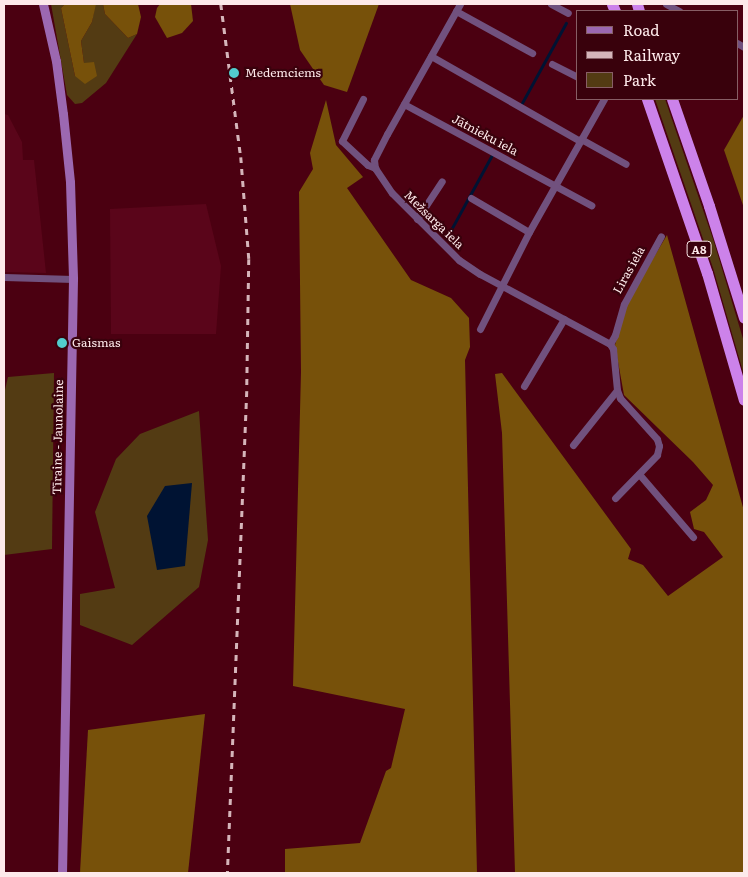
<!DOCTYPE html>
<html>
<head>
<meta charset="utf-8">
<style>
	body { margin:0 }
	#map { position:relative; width:748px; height:877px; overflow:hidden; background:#4b0011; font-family:Literata,serif }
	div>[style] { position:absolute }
	.built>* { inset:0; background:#5a051a }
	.green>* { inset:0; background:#533b13 }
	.forest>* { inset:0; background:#77510a }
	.water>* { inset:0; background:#001333 }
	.stream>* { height:2.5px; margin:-1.25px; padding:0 1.25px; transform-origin:1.25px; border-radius:1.25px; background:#001333 }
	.minor>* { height:7px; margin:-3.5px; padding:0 3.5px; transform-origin:3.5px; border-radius:3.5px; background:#71517e }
	.secondary>* { height:9px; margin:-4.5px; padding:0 4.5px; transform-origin:4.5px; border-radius:4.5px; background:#9c68b1 }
	.trunk>* { height:11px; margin:-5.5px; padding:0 5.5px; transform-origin:5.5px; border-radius:5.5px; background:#cc82ea }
	.rail>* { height:2.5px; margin-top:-1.25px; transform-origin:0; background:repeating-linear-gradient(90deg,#d5b5ba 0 6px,transparent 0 12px) }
	.dots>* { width:14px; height:14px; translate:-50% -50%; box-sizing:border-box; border:2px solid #39010c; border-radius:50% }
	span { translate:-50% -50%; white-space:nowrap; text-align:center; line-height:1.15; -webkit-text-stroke:4.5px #39010c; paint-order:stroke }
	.shield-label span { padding:1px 4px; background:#39010c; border:1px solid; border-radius:4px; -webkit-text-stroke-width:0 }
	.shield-label { font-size:11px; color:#fde9ea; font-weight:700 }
	.poi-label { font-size:12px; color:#fde9ea }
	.left { translate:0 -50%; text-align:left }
	.street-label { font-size:12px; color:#fde9ea }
	.frame { position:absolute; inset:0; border:5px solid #fde9ea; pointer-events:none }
	.legend { position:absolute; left:576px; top:10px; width:162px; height:90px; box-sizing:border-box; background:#39010c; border:1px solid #875e65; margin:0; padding:6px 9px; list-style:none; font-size:15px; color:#fde9ea }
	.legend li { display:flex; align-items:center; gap:10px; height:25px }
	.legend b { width:25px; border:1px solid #875e65 }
</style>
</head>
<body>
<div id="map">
	<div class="built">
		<i style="clip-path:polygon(4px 114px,8px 115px,22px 142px,23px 160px,34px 160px,46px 273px,4px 272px)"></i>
		<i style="clip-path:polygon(206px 204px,221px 266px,216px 334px,111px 334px,110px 209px)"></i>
	</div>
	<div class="green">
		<i style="clip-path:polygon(51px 4px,65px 4px,61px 8px,75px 76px,84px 63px,81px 41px,92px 22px,95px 4px,103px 4px,105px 14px,128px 38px,137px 34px,106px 83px,82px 103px,75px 104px,67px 95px)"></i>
		<i style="clip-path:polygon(655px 99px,665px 99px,714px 242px,744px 342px,744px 375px,713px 268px)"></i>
		<i style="clip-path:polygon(54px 373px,52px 549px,4px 555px,4px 394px,8px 377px)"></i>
		<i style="clip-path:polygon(199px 411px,208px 540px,199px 587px,132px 645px,80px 625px,80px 594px,115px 588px,95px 512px,116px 459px,140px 434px)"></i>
	</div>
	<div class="forest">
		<i style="clip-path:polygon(65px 4px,96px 4px,92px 22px,81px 41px,84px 63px,94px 62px,97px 76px,85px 84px,75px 76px,61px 8px)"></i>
		<i style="clip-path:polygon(103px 4px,138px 4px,141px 17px,137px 34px,128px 38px,105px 14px)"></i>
		<i style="clip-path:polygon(160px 4px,191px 4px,193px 21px,182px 33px,167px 38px,155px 17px,157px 8px)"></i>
		<i style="clip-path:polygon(290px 4px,379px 4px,347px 92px,324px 85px,300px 50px)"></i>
		<i style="clip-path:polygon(326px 100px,336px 145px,363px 177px,347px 188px,411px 280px,451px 298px,469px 318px,470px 347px,465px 360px,477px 873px,285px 873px,285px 849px,360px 843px,386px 771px,391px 768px,405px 709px,293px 686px,301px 372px,299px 192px,313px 169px,310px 153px)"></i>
		<i style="clip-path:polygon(744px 115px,744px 208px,724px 150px)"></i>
		<i style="clip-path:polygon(667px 235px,744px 511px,744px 873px,515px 873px,502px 433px,495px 374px,502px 373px,631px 549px,628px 559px,643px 565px,668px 596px,723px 557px,704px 532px,694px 529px,690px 512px,706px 500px,713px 485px,693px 462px,624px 395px,615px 345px,628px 301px)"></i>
		<i style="clip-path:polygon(205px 714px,188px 873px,80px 873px,88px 730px)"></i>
	</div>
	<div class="water">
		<i style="clip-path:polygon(192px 483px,185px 566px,157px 570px,147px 516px,165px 486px)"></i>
	</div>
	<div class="stream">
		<i style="left:522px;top:103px;width:91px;rotate:-61.2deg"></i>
		<i style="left:446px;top:239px;width:96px;rotate:-61.3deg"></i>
	</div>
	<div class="minor">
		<i style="left:460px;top:4px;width:149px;rotate:119.3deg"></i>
		<i style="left:387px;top:134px;width:29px;rotate:117deg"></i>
		<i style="left:374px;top:160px;width:8px;rotate:83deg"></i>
		<i style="left:375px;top:168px;width:30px;rotate:56deg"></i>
		<i style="left:392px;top:193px;width:95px;rotate:45deg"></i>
		<i style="left:459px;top:260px;width:25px;rotate:34deg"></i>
		<i style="left:480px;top:274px;width:148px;rotate:28.3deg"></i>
		<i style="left:610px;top:344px;width:6px;rotate:59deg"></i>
		<i style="left:613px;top:349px;width:41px;rotate:84.4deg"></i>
		<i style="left:617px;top:390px;width:9px;rotate:69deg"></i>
		<i style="left:620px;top:398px;width:55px;rotate:47.9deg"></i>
		<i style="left:657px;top:439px;width:7px;rotate:74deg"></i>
		<i style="left:659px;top:446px;width:9px;rotate:103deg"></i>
		<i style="left:657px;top:455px;width:60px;rotate:134.3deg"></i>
		<i style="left:551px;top:4px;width:19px;rotate:28deg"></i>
		<i style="left:666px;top:4px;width:15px;rotate:28deg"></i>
		<i style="left:456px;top:11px;width:87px;rotate:28.9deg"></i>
		<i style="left:737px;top:43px;width:8px;rotate:30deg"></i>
		<i style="left:431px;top:56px;width:172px;rotate:29.7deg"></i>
		<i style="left:552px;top:64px;width:28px;rotate:27deg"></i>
		<i style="left:363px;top:99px;width:47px;rotate:116.6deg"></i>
		<i style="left:342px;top:141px;width:35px;rotate:43deg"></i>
		<i style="left:368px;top:165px;width:8px;rotate:23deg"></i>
		<i style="left:404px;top:104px;width:213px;rotate:28.4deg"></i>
		<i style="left:581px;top:139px;width:51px;rotate:29.1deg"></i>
		<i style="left:471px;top:198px;width:67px;rotate:30.4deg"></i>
		<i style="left:417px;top:219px;width:45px;rotate:-56.7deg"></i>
		<i style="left:4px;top:277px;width:69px;rotate:1.7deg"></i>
		<i style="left:480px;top:329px;width:109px;rotate:-63.2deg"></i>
		<i style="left:529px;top:232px;width:153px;rotate:-60.6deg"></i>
		<i style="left:610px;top:344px;width:10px;rotate:-61deg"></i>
		<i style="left:615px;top:335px;width:32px;rotate:-74deg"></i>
		<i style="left:624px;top:304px;width:77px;rotate:-61.4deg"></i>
		<i style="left:524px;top:386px;width:78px;rotate:-59.2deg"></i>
		<i style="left:573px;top:445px;width:70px;rotate:-51.3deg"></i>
		<i style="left:639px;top:474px;width:83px;rotate:49.4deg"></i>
	</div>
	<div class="secondary">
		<i style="left:43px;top:4px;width:58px;rotate:77.2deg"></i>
		<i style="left:56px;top:61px;width:53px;rotate:82.5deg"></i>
		<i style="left:63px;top:114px;width:68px;rotate:84.1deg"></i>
		<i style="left:70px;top:182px;width:97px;rotate:88.2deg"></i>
		<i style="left:73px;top:279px;width:594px;rotate:91.06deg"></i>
	</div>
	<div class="trunk">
		<i style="left:612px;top:4px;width:8px;rotate:67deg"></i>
		<i style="left:637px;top:4px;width:7px;rotate:74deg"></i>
		<i style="left:647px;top:99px;width:184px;rotate:71deg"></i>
		<i style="left:707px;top:273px;width:132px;rotate:73.8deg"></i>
		<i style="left:672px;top:99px;width:113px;rotate:70.9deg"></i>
		<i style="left:709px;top:206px;width:117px;rotate:72.6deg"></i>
	</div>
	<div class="rail">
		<i style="left:221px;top:4px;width:154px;rotate:82.6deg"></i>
		<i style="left:241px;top:157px;width:102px;rotate:85.5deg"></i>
		<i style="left:249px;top:259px;width:132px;rotate:90.9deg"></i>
		<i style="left:247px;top:391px;width:482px;rotate:92.3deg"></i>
	</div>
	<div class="dots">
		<i style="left:234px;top:73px;background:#52cdce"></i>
		<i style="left:62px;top:343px;background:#52cdce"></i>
	</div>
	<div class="shield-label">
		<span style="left:699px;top:249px">A8</span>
	</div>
	<div class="poi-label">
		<span class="left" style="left:245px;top:73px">Medemciems</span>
		<span class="left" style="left:72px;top:343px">Gaismas</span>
	</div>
	<div class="street-label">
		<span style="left:485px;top:135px;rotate:28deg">Jātnieku iela</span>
		<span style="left:434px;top:220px;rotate:44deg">Mežsarga iela</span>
		<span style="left:629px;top:270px;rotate:-61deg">Liras iela</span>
		<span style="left:58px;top:437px;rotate:-89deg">Tīraine - Jaunolaine</span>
	</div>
	<div class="frame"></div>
	<ul class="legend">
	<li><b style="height:6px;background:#9c68b1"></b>Road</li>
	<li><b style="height:6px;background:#d5b5ba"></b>Railway</li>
	<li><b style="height:14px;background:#533b13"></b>Park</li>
	</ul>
</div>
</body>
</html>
